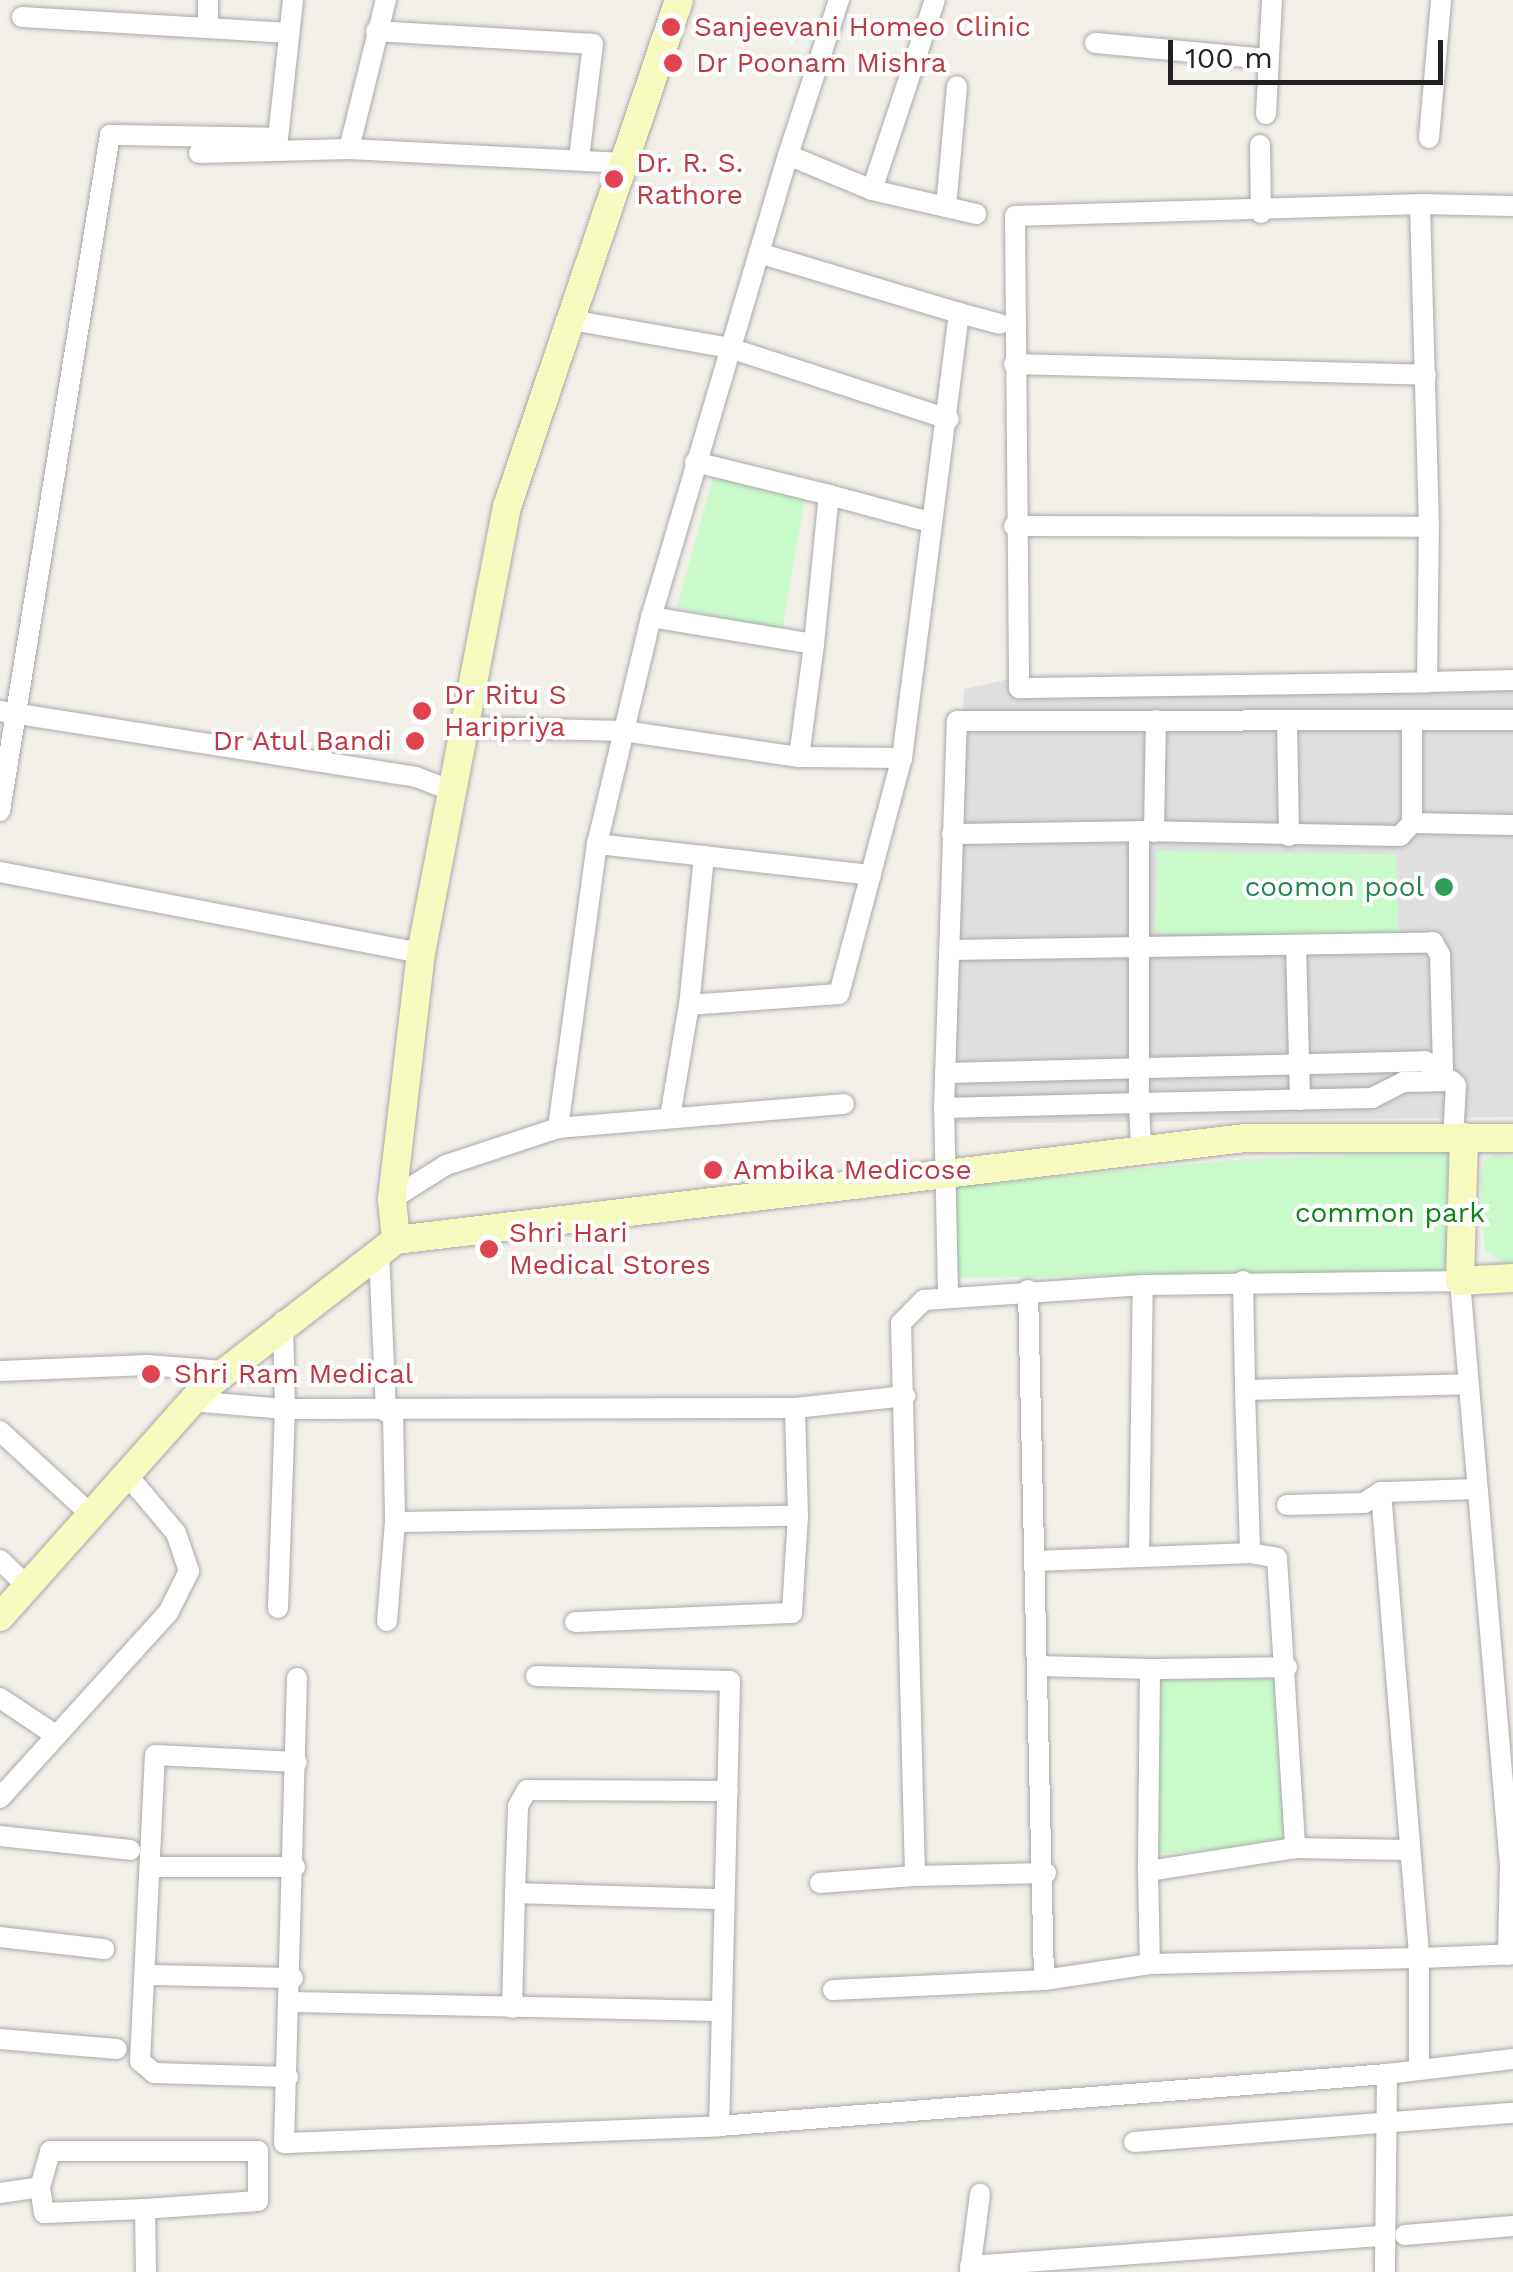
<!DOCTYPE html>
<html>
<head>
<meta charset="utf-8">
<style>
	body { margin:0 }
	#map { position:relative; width:1513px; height:2272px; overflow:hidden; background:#f2efe9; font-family:"Work Sans",sans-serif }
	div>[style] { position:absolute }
	.residential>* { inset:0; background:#e0dfdf }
	.park>* { inset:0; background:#c8facc }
	.roads { filter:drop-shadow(0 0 2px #a9a9a9) drop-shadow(0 0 2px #a9a9a9) }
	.street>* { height:20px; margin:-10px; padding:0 10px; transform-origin:10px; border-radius:10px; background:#fff }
	.secondary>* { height:28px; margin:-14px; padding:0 14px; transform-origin:14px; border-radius:14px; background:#f7fabf }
	.dots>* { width:28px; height:28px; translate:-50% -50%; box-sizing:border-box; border:5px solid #fff; border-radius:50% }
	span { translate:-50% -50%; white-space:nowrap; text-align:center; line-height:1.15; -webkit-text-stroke:8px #fff; paint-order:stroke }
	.health-label { font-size:28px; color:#be3a42 }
	.left { translate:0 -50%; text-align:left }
	.right { translate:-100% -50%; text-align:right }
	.leisure-label { font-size:28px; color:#27864d }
	.park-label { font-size:28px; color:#0c8416 }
	.scale { position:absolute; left:1168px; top:40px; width:275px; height:45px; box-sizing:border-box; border:5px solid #222; border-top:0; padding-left:12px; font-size:30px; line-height:35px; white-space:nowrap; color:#222; -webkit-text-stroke:8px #fff; paint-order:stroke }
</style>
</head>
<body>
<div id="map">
	<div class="residential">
		<i style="clip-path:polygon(1019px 677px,1513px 677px,1513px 1117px,947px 1124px,964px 689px)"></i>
	</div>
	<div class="park">
		<i style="clip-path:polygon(716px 467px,806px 492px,782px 632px,677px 607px)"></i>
		<i style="clip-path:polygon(1157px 851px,1396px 854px,1399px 935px,1155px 933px)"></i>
		<i style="clip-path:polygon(1446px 1151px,1456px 1165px,1454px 1258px,1442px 1271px,957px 1278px,948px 1187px,1234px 1160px)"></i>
		<i style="clip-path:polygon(1495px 1155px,1513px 1156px,1513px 1268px,1485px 1251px,1480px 1176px,1484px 1161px)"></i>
		<i style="clip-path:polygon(1279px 1677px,1286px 1843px,1157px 1854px,1156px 1680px)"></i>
	</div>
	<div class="roads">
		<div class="street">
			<i style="left:22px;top:17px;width:268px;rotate:3.4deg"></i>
			<i style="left:208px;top:23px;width:23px;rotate:-90deg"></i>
			<i style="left:376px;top:31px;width:217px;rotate:3.4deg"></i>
			<i style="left:593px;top:44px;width:115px;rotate:97deg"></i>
			<i style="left:1095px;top:43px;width:174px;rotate:5.3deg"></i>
			<i style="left:1266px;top:114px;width:114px;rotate:-87deg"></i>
			<i style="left:1429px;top:138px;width:139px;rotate:-85deg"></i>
			<i style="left:1260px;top:145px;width:68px;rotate:89.2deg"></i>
			<i style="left:349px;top:149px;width:275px;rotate:2.9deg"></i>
			<i style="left:199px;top:153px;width:150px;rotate:-1.5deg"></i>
			<i style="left:349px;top:149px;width:154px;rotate:-76.1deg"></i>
			<i style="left:788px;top:155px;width:163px;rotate:-71.8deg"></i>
			<i style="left:872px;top:190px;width:200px;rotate:-71.7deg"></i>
			<i style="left:1420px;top:204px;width:405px;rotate:178.3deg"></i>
			<i style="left:1015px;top:216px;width:472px;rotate:89.5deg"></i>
			<i style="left:1019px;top:688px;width:408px;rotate:-0.8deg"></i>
			<i style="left:1427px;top:682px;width:155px;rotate:-89.3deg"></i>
			<i style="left:946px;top:207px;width:121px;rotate:-84.8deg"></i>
			<i style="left:759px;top:253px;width:102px;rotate:-73.5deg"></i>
			<i style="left:788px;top:155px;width:91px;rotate:22.6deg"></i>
			<i style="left:872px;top:190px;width:107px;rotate:13deg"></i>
			<i style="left:959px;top:313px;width:42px;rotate:15deg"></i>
			<i style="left:571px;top:320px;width:161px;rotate:10deg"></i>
			<i style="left:730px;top:348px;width:230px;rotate:18deg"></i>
			<i style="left:1014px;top:364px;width:412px;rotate:1.5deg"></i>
			<i style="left:695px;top:462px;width:138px;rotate:13.8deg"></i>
			<i style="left:1014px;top:526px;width:415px;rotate:0.1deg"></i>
			<i style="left:1429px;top:527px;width:323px;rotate:-91.6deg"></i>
			<i style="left:1420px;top:204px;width:93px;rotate:1.2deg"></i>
			<i style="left:1427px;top:682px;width:86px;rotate:-1.3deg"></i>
			<i style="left:0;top:711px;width:421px;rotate:9deg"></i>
			<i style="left:416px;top:777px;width:34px;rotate:21deg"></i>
			<i style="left:1287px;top:720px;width:116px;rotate:89deg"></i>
			<i style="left:461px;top:727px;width:163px;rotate:1.4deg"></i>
			<i style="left:624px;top:731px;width:177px;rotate:8.5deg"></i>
			<i style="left:799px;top:757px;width:103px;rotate:0.6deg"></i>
			<i style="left:902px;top:758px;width:449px;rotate:-82.7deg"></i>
			<i style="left:959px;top:313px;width:209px;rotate:-163.3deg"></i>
			<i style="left:759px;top:253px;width:380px;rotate:106.5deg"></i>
			<i style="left:651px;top:617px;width:165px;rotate:9.4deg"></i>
			<i style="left:814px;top:644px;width:150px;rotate:-84.3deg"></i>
			<i style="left:829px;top:495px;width:105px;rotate:15deg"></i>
			<i style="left:799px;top:757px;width:114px;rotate:-82.4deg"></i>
			<i style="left:0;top:811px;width:685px;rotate:-80.76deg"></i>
			<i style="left:110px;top:135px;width:168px;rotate:1deg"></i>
			<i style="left:278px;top:138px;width:139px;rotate:-83.8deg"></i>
			<i style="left:1412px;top:823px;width:103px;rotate:-90deg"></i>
			<i style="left:1154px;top:832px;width:112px;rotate:-89deg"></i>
			<i style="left:952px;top:834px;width:187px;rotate:-0.9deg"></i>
			<i style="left:597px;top:844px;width:108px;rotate:6.4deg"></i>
			<i style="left:704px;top:856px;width:150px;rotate:95.7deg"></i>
			<i style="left:689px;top:1005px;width:150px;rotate:-4.2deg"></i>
			<i style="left:839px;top:994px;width:244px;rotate:-75.1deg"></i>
			<i style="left:704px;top:856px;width:168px;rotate:6.5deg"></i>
			<i style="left:0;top:872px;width:429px;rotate:10.9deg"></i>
			<i style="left:1296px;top:945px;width:155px;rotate:88.5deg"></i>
			<i style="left:949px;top:950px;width:484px;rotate:-0.9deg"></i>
			<i style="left:1433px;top:942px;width:15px;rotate:62deg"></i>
			<i style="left:1440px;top:955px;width:117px;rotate:88.5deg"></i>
			<i style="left:945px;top:1073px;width:480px;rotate:-1.4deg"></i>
			<i style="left:1425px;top:1061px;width:39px;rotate:38deg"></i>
			<i style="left:1456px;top:1085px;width:53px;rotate:93.2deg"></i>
			<i style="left:944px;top:1108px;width:387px;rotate:-88.1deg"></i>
			<i style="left:957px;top:721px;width:556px;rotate:-0.1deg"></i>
			<i style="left:670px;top:1117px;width:114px;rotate:-80.4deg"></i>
			<i style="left:558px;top:1128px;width:287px;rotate:-4.8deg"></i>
			<i style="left:1141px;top:1148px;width:45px;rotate:-92.5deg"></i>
			<i style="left:1139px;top:1103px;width:233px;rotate:-1.2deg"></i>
			<i style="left:1372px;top:1098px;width:35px;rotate:-27deg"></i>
			<i style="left:1403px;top:1082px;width:49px;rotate:-1.2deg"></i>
			<i style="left:392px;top:1199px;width:64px;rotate:-32.2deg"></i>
			<i style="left:446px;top:1165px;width:118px;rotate:-18.3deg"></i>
			<i style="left:558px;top:1128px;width:287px;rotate:-82.2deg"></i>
			<i style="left:597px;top:844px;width:233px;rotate:-76.6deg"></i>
			<i style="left:379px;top:1252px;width:160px;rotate:87.5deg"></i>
			<i style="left:1243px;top:1281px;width:109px;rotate:88.9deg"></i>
			<i style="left:1245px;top:1390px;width:222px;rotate:-1.5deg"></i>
			<i style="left:1028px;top:1290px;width:690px;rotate:88.67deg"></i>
			<i style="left:948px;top:1293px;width:185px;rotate:-91.2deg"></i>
			<i style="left:944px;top:1108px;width:195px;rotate:-1.5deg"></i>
			<i style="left:1139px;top:1103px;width:272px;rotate:-90deg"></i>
			<i style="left:1139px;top:831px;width:261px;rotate:1.1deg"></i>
			<i style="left:1400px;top:836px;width:18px;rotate:-47deg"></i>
			<i style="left:1412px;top:823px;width:101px;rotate:1.1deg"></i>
			<i style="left:0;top:1371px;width:147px;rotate:-2.3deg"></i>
			<i style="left:147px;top:1365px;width:76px;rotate:4.5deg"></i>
			<i style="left:1245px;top:1390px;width:163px;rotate:88.2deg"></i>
			<i style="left:1250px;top:1553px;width:27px;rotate:10deg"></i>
			<i style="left:1277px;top:1558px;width:291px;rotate:86.4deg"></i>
			<i style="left:191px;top:1401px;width:94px;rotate:4.9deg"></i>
			<i style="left:285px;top:1409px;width:88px;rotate:-91.3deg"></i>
			<i style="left:393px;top:1413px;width:109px;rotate:88.9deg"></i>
			<i style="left:0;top:1431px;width:127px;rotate:42.5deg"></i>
			<i style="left:1473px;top:1489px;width:92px;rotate:178.1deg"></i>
			<i style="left:1381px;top:1492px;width:468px;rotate:85.3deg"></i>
			<i style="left:1419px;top:1958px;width:94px;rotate:-2.4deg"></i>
			<i style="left:1287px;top:1505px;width:77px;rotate:-1.5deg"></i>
			<i style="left:1364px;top:1503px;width:20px;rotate:-33deg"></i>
			<i style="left:1139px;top:1557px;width:272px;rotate:-89.2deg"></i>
			<i style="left:0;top:1560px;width:40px;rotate:44deg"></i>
			<i style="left:1036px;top:1561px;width:214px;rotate:-2.1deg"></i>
			<i style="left:278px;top:1608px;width:199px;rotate:-88deg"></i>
			<i style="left:285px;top:1409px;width:510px;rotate:-0.11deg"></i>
			<i style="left:795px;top:1408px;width:111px;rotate:-6.2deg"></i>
			<i style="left:387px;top:1621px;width:99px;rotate:-85.4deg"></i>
			<i style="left:395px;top:1522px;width:403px;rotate:-0.9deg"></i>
			<i style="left:798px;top:1516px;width:108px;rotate:-91.6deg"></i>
			<i style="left:575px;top:1622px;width:217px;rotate:-2.4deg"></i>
			<i style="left:792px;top:1613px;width:97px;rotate:-86.5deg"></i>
			<i style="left:1039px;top:1666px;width:111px;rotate:1.5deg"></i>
			<i style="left:1150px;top:1669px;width:202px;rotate:90.6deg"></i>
			<i style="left:1150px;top:1669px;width:137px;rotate:-0.8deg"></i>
			<i style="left:536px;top:1676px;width:194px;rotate:1.5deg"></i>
			<i style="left:730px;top:1681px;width:445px;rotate:91.4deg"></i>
			<i style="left:297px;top:1678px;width:465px;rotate:91.6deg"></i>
			<i style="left:284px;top:2143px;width:435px;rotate:-2.2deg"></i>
			<i style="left:719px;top:2126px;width:670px;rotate:-4.45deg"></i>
			<i style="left:1387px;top:2074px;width:198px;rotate:90.6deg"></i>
			<i style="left:0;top:1698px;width:65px;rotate:33.7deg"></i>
			<i style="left:0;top:1798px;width:250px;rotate:-47.8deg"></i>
			<i style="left:168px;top:1613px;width:47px;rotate:-63.4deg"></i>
			<i style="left:189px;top:1571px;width:40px;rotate:-108.9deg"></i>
			<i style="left:176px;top:1533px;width:75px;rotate:-130.1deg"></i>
			<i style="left:0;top:1836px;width:131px;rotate:6.1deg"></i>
			<i style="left:1410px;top:1850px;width:115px;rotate:-179deg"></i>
			<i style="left:1295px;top:1848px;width:149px;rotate:171.1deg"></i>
			<i style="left:1148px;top:1871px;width:93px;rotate:88.8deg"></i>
			<i style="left:1150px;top:1964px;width:269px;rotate:-1.3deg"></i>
			<i style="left:1419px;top:1958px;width:110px;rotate:90deg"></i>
			<i style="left:154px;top:1867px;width:141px"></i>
			<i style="left:915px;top:1876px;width:131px;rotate:-1.3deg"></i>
			<i style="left:820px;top:1883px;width:95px;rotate:-4.2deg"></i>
			<i style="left:915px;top:1876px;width:553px;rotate:-91.45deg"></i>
			<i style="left:901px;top:1323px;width:33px;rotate:-45deg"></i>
			<i style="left:924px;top:1300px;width:220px;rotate:-3.9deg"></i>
			<i style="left:1143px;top:1285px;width:317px;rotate:-0.7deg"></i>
			<i style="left:1460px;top:1281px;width:586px;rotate:85.11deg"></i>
			<i style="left:1510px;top:1865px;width:90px;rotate:91.3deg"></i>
			<i style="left:515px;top:1893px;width:87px;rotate:-88deg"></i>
			<i style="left:518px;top:1806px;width:18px;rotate:-61deg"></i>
			<i style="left:527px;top:1790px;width:201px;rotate:0.3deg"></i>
			<i style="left:0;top:1937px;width:105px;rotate:6.6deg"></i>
			<i style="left:148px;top:1975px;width:145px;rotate:1.2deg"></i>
			<i style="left:833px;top:1990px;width:211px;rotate:-2.7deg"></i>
			<i style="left:1044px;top:1980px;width:107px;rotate:-8.6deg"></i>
			<i style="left:292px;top:2002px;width:428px;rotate:1.2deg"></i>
			<i style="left:512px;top:2008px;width:115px;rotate:-88.5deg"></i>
			<i style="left:515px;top:1893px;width:207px;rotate:1.7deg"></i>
			<i style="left:0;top:2039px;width:117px;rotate:4.9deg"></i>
			<i style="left:1387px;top:2074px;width:127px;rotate:-6.8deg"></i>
			<i style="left:288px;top:2077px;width:134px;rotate:-178.3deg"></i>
			<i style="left:154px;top:2073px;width:18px;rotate:-139deg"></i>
			<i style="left:140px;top:2061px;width:306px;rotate:-87.2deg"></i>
			<i style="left:155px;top:1755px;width:142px;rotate:2.8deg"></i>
			<i style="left:1134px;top:2142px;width:380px;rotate:-4.4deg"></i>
			<i style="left:0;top:2193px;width:40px;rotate:-8.5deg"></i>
			<i style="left:145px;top:2209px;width:101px;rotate:177.7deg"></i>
			<i style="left:44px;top:2213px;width:26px;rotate:-99deg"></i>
			<i style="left:40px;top:2187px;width:37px;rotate:-74deg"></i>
			<i style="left:50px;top:2151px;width:208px"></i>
			<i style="left:258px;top:2151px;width:50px;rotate:90deg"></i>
			<i style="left:258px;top:2201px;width:113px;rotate:176deg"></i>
			<i style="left:145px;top:2209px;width:63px;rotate:89.1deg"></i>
			<i style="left:1405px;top:2235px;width:108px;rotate:-4.8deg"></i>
			<i style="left:970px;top:2266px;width:414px;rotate:-4.2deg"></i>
			<i style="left:970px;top:2272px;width:79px;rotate:-82.7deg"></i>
		</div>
		<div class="secondary">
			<i style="left:1464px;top:1137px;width:144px;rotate:91.6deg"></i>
			<i style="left:1460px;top:1281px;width:53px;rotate:-3.2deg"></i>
			<i style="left:396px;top:1240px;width:41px;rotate:-95.6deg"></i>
			<i style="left:392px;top:1199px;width:248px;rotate:-83.3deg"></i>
			<i style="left:421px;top:953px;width:454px;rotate:-79.1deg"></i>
			<i style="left:507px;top:507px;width:535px;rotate:-71.26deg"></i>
			<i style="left:0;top:1617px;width:305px;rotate:-48.3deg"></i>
			<i style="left:203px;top:1389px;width:244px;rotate:-37.7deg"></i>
			<i style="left:396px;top:1240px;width:855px;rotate:-6.85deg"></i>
			<i style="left:1245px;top:1138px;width:268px"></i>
		</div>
	</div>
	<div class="dots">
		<i style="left:671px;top:27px;background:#e0444e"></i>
		<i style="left:673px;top:63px;background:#e0444e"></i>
		<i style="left:614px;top:179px;background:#e0444e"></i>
		<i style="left:422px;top:711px;background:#e0444e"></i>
		<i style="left:415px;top:741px;background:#e0444e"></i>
		<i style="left:1444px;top:887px;background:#2e9e5b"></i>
		<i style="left:713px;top:1170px;background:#e0444e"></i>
		<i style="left:489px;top:1249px;background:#e0444e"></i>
		<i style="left:151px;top:1374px;background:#e0444e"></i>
	</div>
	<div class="health-label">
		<span class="left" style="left:694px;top:27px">Sanjeevani Homeo Clinic</span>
		<span class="left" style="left:696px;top:63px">Dr Poonam Mishra</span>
		<span class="left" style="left:636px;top:179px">Dr. R. S.<br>Rathore</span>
		<span class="left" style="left:444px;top:711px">Dr Ritu S<br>Haripriya</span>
		<span class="right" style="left:392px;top:741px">Dr Atul Bandi</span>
		<span class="left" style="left:733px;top:1170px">Ambika Medicose</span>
		<span class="left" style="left:509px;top:1249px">Shri Hari<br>Medical Stores</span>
		<span class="left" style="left:174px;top:1374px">Shri Ram Medical</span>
	</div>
	<div class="leisure-label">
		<span class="right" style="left:1424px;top:887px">coomon pool</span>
	</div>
	<div class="park-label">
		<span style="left:1390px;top:1213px">common park</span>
	</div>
	<div class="scale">100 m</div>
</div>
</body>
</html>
